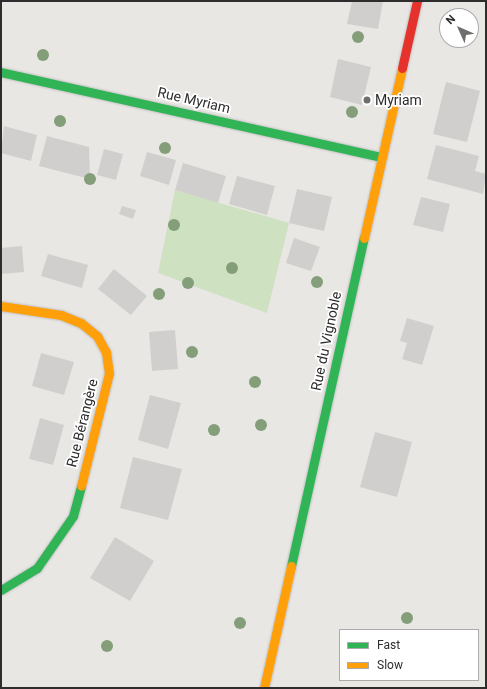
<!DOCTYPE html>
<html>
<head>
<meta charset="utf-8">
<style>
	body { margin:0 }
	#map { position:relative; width:487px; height:689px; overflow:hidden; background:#e9e7e4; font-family:Roboto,sans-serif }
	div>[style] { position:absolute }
	.green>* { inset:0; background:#cee1c1 }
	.building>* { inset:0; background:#d1cfcd }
	.roads { filter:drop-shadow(0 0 1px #c2c2c2) drop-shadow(0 0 1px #c2c2c2) }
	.fast>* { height:9px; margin:-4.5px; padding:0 4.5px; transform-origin:4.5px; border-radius:4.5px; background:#30b455 }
	.slow>* { height:9px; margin:-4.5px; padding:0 4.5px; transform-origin:4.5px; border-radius:4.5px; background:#ff9f0a }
	.jam>* { height:9px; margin:-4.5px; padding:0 4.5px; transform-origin:4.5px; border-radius:4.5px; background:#e5322d }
	.trees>* { width:12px; height:12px; margin:-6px; border-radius:50%; background:#849e7a }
	.dots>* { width:11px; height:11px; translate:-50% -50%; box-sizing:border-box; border:2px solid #fff; border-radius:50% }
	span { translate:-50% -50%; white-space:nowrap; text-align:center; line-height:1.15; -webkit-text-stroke:3.5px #fff; paint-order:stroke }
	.street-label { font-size:14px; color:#2d2d2d }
	.poi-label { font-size:14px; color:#2d2d2d }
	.left { translate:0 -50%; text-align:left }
	.frame { position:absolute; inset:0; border:2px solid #2d2d2d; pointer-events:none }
	.legend { position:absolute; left:339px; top:629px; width:140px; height:52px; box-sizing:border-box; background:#fff; border:1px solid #ababab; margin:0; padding:5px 7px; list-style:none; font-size:12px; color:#2d2d2d }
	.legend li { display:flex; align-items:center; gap:8px; height:20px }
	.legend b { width:20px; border:1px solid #ababab }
	.north { position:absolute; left:439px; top:8px; width:40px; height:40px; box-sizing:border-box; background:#fff; border:1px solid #ababab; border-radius:50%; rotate:315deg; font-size:11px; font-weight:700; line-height:16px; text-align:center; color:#2d2d2d }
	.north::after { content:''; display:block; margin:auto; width:14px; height:18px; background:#6f6e6d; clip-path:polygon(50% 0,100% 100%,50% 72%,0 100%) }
</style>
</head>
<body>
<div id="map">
	<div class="green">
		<i style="clip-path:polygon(175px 190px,289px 223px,267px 313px,158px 273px)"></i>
	</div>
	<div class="building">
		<i style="clip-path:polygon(352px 1px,383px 1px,378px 29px,347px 24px)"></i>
		<i style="clip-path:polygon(338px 59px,371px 67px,362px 105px,330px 97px)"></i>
		<i style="clip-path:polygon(446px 82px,480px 91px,467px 142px,433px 134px)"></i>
		<i style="clip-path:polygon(4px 126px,37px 135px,31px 161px,1px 153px)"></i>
		<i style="clip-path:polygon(47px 136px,89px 147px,90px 179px,39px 166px)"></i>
		<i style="clip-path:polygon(436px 145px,479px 156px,475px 171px,486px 174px,483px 194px,427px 179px)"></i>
		<i style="clip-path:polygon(104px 149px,123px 154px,116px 180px,97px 175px)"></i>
		<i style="clip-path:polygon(147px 152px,176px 160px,169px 185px,140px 176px)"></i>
		<i style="clip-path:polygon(183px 163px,226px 176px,218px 203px,175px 190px)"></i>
		<i style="clip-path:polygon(237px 176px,275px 186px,267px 215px,229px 204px)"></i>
		<i style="clip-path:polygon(297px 189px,332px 197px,324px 231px,289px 223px)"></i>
		<i style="clip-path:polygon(421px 197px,450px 204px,443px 232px,413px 225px)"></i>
		<i style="clip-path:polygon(122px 206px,136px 210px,133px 219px,119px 214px)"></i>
		<i style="clip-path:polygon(294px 238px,320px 247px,311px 271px,286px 263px)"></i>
		<i style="clip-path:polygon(22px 246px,24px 272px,1px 274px,1px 248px)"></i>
		<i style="clip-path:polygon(48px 254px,88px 265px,82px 288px,41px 276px)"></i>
		<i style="clip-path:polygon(114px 269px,147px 296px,131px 315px,98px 289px)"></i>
		<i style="clip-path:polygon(407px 318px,434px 326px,422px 365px,402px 359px,407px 343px,400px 341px)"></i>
		<i style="clip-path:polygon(175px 330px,178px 369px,152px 371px,149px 332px)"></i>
		<i style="clip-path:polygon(41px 353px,74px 362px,64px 395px,32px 386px)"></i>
		<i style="clip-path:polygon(150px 395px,181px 403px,168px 449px,138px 440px)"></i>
		<i style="clip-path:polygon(40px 418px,64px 425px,53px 465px,29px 459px)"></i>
		<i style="clip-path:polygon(375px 432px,412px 442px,397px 497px,360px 487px)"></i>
		<i style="clip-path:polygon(133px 457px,182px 469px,168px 520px,120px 508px)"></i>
		<i style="clip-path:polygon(115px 537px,154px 561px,130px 601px,90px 578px)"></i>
	</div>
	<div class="roads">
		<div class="fast">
			<i style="left:1px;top:72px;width:389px;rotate:12.6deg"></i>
			<i style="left:291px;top:566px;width:336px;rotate:-77.5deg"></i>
			<i style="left:1px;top:590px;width:42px;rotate:-31.4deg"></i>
			<i style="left:37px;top:568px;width:63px;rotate:-55.3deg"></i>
			<i style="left:73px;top:516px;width:31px;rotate:-75deg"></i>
		</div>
		<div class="slow">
			<i style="left:364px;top:238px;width:174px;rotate:-77.4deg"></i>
			<i style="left:1px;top:306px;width:61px;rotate:8.5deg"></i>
			<i style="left:61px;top:315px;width:22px;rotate:22deg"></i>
			<i style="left:81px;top:323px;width:21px;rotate:39deg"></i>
			<i style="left:97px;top:336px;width:18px;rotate:61deg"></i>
			<i style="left:106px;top:352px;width:21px;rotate:82deg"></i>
			<i style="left:109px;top:373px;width:116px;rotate:103.9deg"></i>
			<i style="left:264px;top:688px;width:125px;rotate:-77.5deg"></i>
		</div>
		<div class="jam">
			<i style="left:402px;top:68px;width:69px;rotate:-77.4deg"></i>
		</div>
	</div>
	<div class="trees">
		<i style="left:358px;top:37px"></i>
		<i style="left:43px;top:55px"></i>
		<i style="left:352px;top:112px"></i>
		<i style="left:60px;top:121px"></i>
		<i style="left:165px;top:148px"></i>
		<i style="left:90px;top:179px"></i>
		<i style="left:174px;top:225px"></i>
		<i style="left:232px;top:268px"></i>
		<i style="left:317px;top:282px"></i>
		<i style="left:188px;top:283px"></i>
		<i style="left:159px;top:294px"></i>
		<i style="left:192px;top:352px"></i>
		<i style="left:255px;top:382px"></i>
		<i style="left:261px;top:425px"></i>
		<i style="left:214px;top:430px"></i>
		<i style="left:407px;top:618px"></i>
		<i style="left:240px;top:623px"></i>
		<i style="left:107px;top:646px"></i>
	</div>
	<div class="dots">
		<i style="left:367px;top:100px;background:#6f6e6d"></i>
	</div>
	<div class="street-label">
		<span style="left:194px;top:100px;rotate:13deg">Rue Myriam</span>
		<span style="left:326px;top:341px;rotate:-78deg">Rue du Vignoble</span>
		<span style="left:82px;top:423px;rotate:-76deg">Rue Bérangère</span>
	</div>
	<div class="poi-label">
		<span class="left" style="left:375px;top:100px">Myriam</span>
	</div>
	<div class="frame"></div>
	<ul class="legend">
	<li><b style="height:5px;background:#30b455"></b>Fast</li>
	<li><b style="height:5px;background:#ff9f0a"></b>Slow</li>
	</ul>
	<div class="north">N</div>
</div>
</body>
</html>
